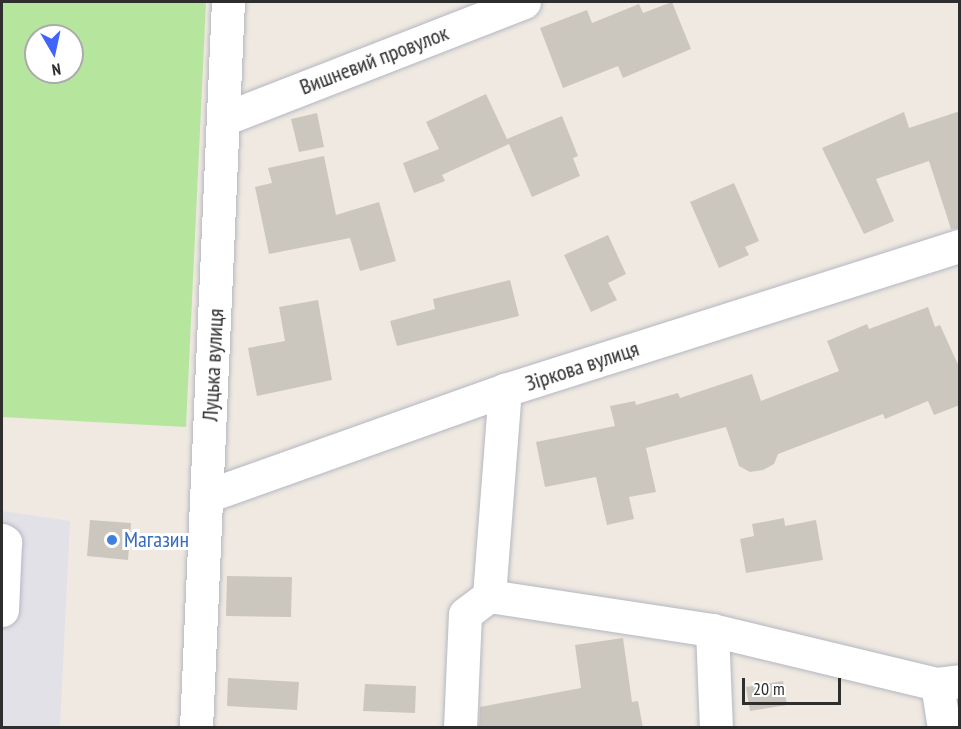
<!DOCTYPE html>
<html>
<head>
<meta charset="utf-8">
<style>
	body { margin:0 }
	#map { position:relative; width:961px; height:729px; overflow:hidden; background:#efe9e1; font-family:"PT Sans Narrow",sans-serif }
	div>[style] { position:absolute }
	.industrial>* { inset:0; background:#e3e1e8 }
	.green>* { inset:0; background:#b6e59e }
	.building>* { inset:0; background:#cbc7bf }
	.roads { filter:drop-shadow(0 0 2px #b4b7c1) drop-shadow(0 0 2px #b4b7c1) }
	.minor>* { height:33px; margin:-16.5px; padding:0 16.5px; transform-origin:16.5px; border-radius:16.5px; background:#fff }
	.dots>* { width:16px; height:16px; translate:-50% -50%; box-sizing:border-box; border:3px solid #fff; border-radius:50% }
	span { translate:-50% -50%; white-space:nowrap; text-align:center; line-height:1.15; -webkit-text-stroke:6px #fff; paint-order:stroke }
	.street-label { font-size:22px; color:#2e2e2e }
	.shop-label { font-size:22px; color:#366cbe }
	.left { translate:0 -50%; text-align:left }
	.frame { position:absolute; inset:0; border:3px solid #2e2e2e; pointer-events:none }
	.north { position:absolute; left:24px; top:24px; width:60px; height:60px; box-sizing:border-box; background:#fff; border:2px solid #ababab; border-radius:50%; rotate:171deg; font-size:16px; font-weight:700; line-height:24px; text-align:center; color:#2e2e2e }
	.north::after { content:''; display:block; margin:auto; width:21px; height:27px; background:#4264fb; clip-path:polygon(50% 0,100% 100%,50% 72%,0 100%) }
	.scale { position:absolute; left:742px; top:678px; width:99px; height:27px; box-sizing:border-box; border:3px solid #2e2e2e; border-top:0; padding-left:8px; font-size:18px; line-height:21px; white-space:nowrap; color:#2e2e2e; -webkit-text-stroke:4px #fff; paint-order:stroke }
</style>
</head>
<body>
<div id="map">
	<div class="industrial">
		<i style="clip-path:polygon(2px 511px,70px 521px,60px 727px,2px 728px)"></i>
	</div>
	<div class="green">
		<i style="clip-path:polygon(evenodd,2px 2px,206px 2px,186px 427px,2px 417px,2px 2px,36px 36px,72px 36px,72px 72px,36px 72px,36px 36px)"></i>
	</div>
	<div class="building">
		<i style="clip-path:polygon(672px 2px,691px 49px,623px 78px,618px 66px,563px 88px,540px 28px,587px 10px,592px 23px,639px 4px,643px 13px)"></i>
		<i style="clip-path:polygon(486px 94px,507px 139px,562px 116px,578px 156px,573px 158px,580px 176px,532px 197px,509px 144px,442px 175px,445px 181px,414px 193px,403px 163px,439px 149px,426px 122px)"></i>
		<i style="clip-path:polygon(960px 111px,960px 228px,951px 229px,929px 161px,876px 179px,894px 221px,864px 234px,822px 148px,904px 112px,909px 128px)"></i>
		<i style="clip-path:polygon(317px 113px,324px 147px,299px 152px,291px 119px)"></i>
		<i style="clip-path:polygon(324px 156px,336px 215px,379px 202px,396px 261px,360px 271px,350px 238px,269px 254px,255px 187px,272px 183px,268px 168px)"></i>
		<i style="clip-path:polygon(734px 183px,759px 241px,745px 247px,749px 255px,719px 268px,690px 202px)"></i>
		<i style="clip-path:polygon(608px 235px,626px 274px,608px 283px,617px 300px,591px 312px,564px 255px)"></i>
		<i style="clip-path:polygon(510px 280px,519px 316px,397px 346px,390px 321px,435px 309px,433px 299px)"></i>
		<i style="clip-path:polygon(318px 300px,332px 380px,257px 396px,248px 348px,285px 341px,279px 307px)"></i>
		<i style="clip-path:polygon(928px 307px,935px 327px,940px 325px,960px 369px,960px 405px,934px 415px,928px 401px,885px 419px,883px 414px,778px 454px,774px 464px,763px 470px,750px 472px,739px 466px,726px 427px,646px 448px,656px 492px,629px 497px,634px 519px,607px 525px,596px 477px,545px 487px,536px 442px,615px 426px,610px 406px,635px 401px,636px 405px,678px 393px,680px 398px,752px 374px,761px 401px,839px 371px,827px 341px,867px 324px,869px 329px)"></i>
		<i style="clip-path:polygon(784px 518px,785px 526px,816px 520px,823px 560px,746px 573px,740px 539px,754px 536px,752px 524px)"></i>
		<i style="clip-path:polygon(90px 520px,131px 523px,128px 560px,87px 556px)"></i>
		<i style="clip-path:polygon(227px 576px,292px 577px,291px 617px,226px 616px)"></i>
		<i style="clip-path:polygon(623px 638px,632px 702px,638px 701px,643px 728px,479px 728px,480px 707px,581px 688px,575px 645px)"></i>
		<i style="clip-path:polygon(228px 678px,299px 682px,297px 710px,227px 706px)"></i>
		<i style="clip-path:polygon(783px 681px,787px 705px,750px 711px,746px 687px)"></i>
		<i style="clip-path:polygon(365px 684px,416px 686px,415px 713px,363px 711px)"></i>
	</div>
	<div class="roads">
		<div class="minor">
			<i style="left:224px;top:119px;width:322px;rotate:-21.3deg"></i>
			<i style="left:207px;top:496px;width:316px;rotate:-19.6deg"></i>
			<i style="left:505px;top:390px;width:477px;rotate:-17.6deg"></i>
			<i style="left:2px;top:540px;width:4px;rotate:34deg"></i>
			<i style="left:5px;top:542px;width:68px;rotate:92.5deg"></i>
			<i style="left:489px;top:596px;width:226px;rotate:8.7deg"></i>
			<i style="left:712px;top:630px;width:231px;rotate:13.5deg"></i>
			<i style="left:937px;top:684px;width:23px;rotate:-7deg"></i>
			<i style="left:712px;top:630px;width:98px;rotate:87.7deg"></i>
			<i style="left:937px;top:684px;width:45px;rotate:81deg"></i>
			<i style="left:196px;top:728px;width:727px;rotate:-87.48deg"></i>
			<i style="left:460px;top:728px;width:114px;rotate:-87.5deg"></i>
			<i style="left:465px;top:614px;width:30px;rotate:-37deg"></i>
			<i style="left:489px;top:596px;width:207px;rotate:-85.6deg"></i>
		</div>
	</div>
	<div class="dots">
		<i style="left:112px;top:540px;background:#3f7fe0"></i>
	</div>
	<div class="street-label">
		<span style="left:374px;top:60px;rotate:-21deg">Вишневий провулок</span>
		<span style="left:213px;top:365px;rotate:-87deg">Луцька вулиця</span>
		<span style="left:582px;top:366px;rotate:-18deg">Зіркова вулиця</span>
	</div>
	<div class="shop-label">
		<span class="left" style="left:124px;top:540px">Магазин</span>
	</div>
	<div class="frame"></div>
	<div class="north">N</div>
	<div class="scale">20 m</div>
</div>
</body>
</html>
